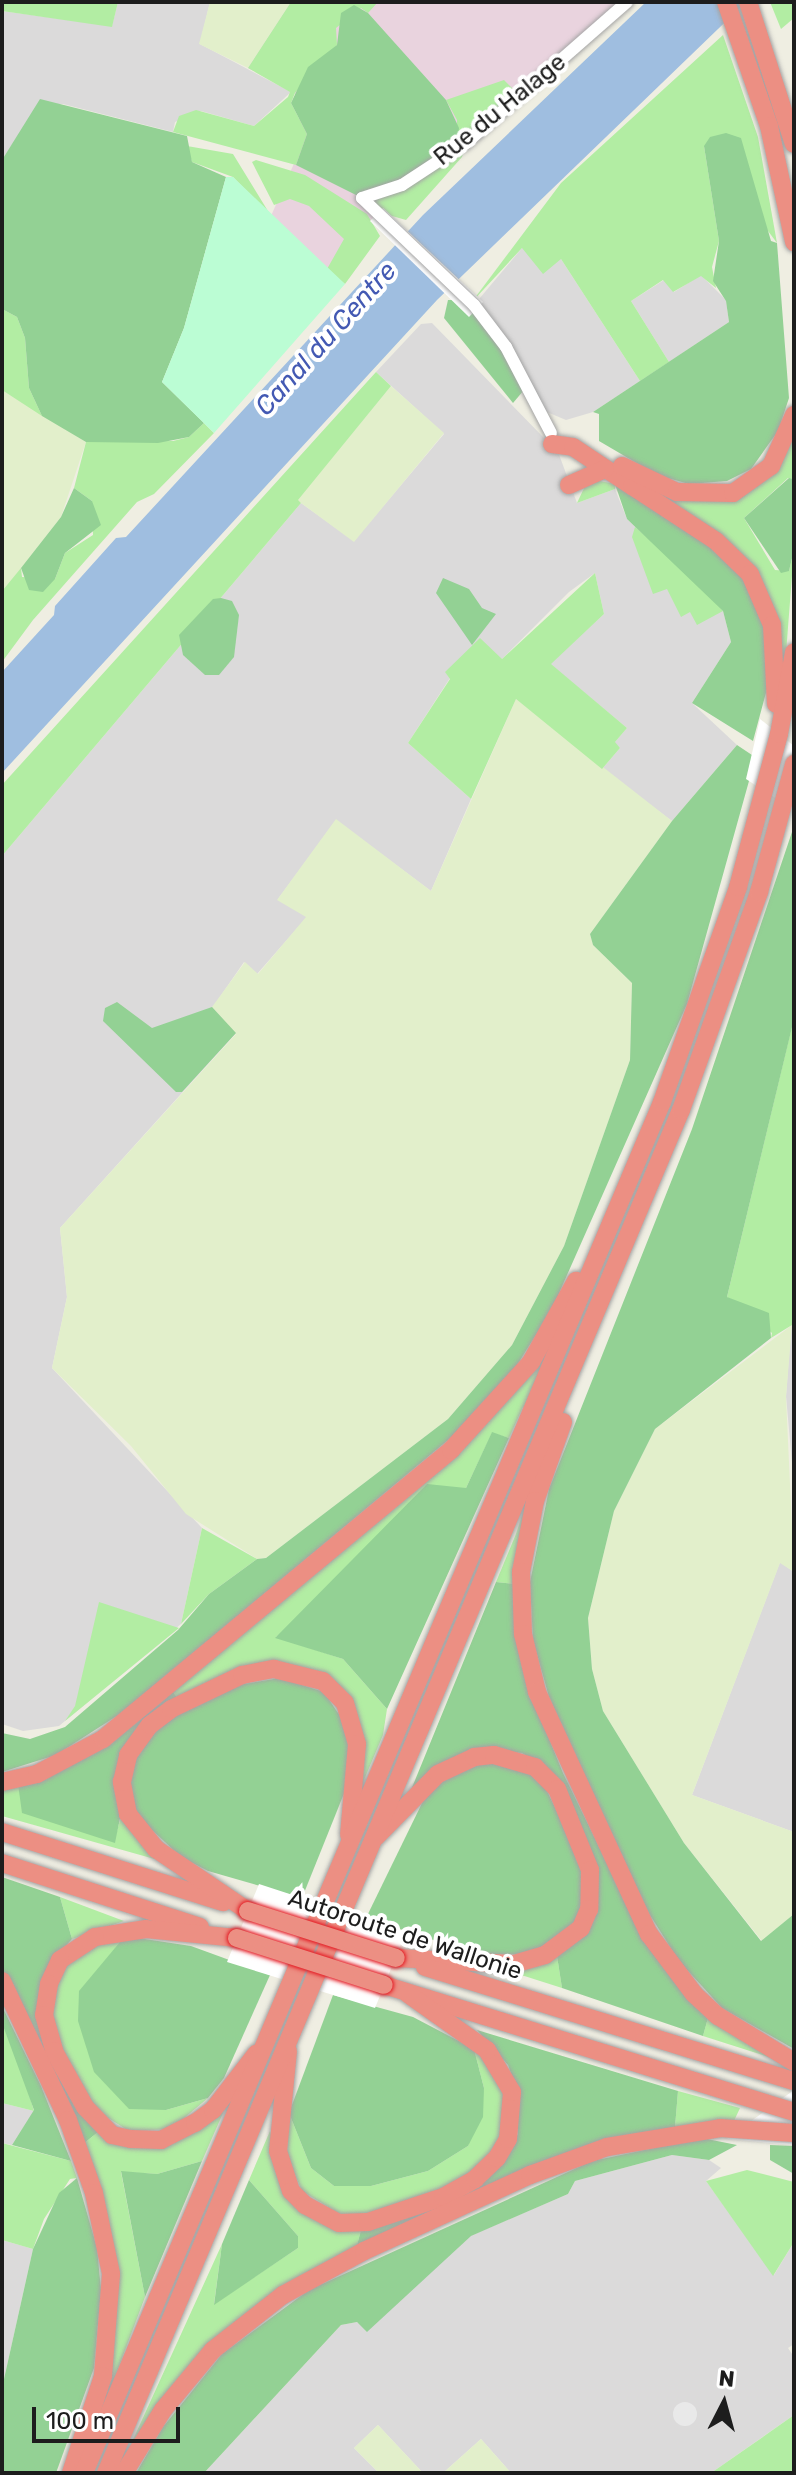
<!DOCTYPE html>
<html>
<head>
<meta charset="utf-8">
<style>
	body { margin:0 }
	#map { position:relative; width:796px; height:2475px; overflow:hidden; background:#efeee2; font-family:Rubik,sans-serif }
	div>[style] { position:absolute }
	.residential>* { inset:0; background:#dbdada }
	.industrial>* { inset:0; background:#e9d3de }
	.farmland>* { inset:0; background:#e2efcb }
	.grass>* { inset:0; background:#b2eda3 }
	.forest>* { inset:0; background:#93d194 }
	.park>* { inset:0; background:#bbfdd4 }
	.parking>* { inset:0; background:#e9e9e9 }
	.round { border-radius:50% }
	.water>* { inset:0; background:#9fbee0 }
	.pier>* { inset:0; background:#fff }
	.roads { filter:drop-shadow(0 0 2px #a4a4a4) drop-shadow(0 0 2px #a4a4a4) }
	.tertiary>* { height:12px; margin:-6px; padding:0 6px; transform-origin:6px; border-radius:6px; background:#fff }
	.motorway>* { height:18px; margin:-9px; padding:0 9px; transform-origin:9px; border-radius:9px; background:#ec8f83 }
	.bridges { filter:drop-shadow(0 0 2px #e41720) drop-shadow(0 0 2px #e41720) }
	.motorway-bridge>* { height:18px; margin:-9px; padding:0 9px; transform-origin:9px; border-radius:9px; background:#ec8f83 }
	span { translate:-50% -50%; white-space:nowrap; text-align:center; line-height:1.15; -webkit-text-stroke:8px #fff; paint-order:stroke }
	.street-label { font-size:24px; color:#1d1d1d }
	.water-label { font-size:26px; color:#4359b3; font-style:italic }
	.frame { position:absolute; inset:0; border:4px solid #1d1d1d; pointer-events:none }
	.north { position:absolute; left:684px; top:2363px; width:80px; height:80px; -webkit-text-stroke:6px #fff; paint-order:stroke; rotate:6deg; font-size:22px; font-weight:700; line-height:32px; text-align:center; color:#1d1d1d }
	.north::after { content:''; display:block; margin:auto; width:28px; height:36px; background:#1d1d1d; clip-path:polygon(50% 0,100% 100%,50% 72%,0 100%) }
	.scale { position:absolute; left:32px; top:2407px; width:148px; height:36px; box-sizing:border-box; border:4px solid #1d1d1d; border-top:0; padding-left:10px; font-size:24px; line-height:28px; white-space:nowrap; color:#1d1d1d; -webkit-text-stroke:6px #fff; paint-order:stroke }
</style>
</head>
<body>
<div id="map">
	<div class="residential">
		<i style="clip-path:polygon(118px 2px,210px 2px,200px 44px,291px 92px,254px 126px,201px 111px,175px 122px,173px 132px,63px 104px,38px 105px,2px 160px,2px 11px,112px 26px)"></i>
		<i style="clip-path:polygon(522px 248px,561px 259px,640px 381px,593px 412px,566px 420px,547px 412px,474px 305px)"></i>
		<i style="clip-path:polygon(701px 275px,726px 300px,729px 322px,669px 362px,631px 301px,664px 280px,674px 292px)"></i>
		<i style="clip-path:polygon(432px 323px,544px 438px,551px 433px,577px 503px,615px 489px,627px 519px,723px 611px,731px 642px,692px 703px,737px 745px,672px 821px,602px 769px,620px 748px,614px 743px,627px 728px,550px 664px,604px 614px,595px 573px,569px 592px,502px 659px,446px 673px,450px 678px,408px 743px,471px 799px,431px 891px,336px 820px,278px 899px,307px 917px,257px 974px,244px 962px,213px 1007px,236px 1033px,60px 1228px,67px 1297px,52px 1368px,202px 1528px,181px 1624px,59px 1726px,23px 1731px,2px 1724px,2px 856px,301px 503px,354px 541px,444px 434px,376px 372px,421px 324px)"></i>
		<i style="clip-path:polygon(794px 1290px,794px 1485px,786px 1396px)"></i>
		<i style="clip-path:polygon(780px 1562px,794px 1572px,794px 1832px,692px 1795px)"></i>
		<i style="clip-path:polygon(2px 2103px,34px 2111px,12px 2145px,2px 2143px)"></i>
		<i style="clip-path:polygon(672px 2155px,709px 2160px,721px 2168px,706px 2181px,774px 2275px,794px 2242px,794px 2344px,788px 2348px,794px 2357px,794px 2415px,711px 2473px,511px 2473px,481px 2439px,443px 2473px,423px 2473px,378px 2425px,354px 2448px,379px 2473px,204px 2473px,341px 2325px,357px 2322px,367px 2331px,470px 2236px,568px 2194px,575px 2181px)"></i>
		<i style="clip-path:polygon(2px 2240px,33px 2249px,2px 2388px)"></i>
	</div>
	<div class="industrial">
		<i style="clip-path:polygon(291px 2px,627px 2px,370px 221px,209px 419px,271px 216px,303px 143px,295px 93px,248px 68px)"></i>
	</div>
	<div class="farmland">
		<i style="clip-path:polygon(210px 2px,291px 2px,248px 68px,199px 44px)"></i>
		<i style="clip-path:polygon(391px 386px,444px 433px,354px 542px,297px 500px)"></i>
		<i style="clip-path:polygon(2px 390px,86px 442px,61px 517px,2px 593px)"></i>
		<i style="clip-path:polygon(516px 699px,672px 821px,590px 934px,593px 945px,632px 983px,630px 1060px,564px 1246px,512px 1345px,448px 1419px,266px 1558px,257px 1559px,186px 1514px,131px 1446px,52px 1368px,67px 1297px,60px 1228px,236px 1034px,212px 1007px,245px 962px,258px 974px,306px 917px,277px 900px,336px 819px,431px 891px)"></i>
		<i style="clip-path:polygon(792px 1325px,786px 1397px,794px 1572px,780px 1563px,692px 1795px,794px 1832px,794px 1914px,762px 1941px,684px 1843px,603px 1711px,592px 1669px,588px 1618px,614px 1511px,655px 1429px)"></i>
		<i style="clip-path:polygon(378px 2425px,423px 2473px,379px 2473px,354px 2448px)"></i>
		<i style="clip-path:polygon(481px 2439px,511px 2473px,443px 2473px)"></i>
	</div>
	<div class="grass">
		<i style="clip-path:polygon(2px 2px,118px 2px,112px 27px,2px 11px)"></i>
		<i style="clip-path:polygon(291px 2px,378px 2px,368px 13px,361px 8px,336px 28px,337px 45px,295px 93px,291px 103px,307px 134px,296px 165px,173px 132px,179px 116px,196px 110px,254px 126px,288px 97px,290px 92px,248px 68px)"></i>
		<i style="clip-path:polygon(770px 2px,794px 2px,794px 18px,781px 29px)"></i>
		<i style="clip-path:polygon(723px 35px,758px 137px,777px 243px,704px 146px,719px 241px,712px 267px,716px 288px,701px 276px,673px 292px,663px 280px,631px 301px,669px 362px,640px 381px,561px 259px,543px 274px,522px 248px,471px 303px,561px 183px)"></i>
		<i style="clip-path:polygon(504px 80px,522px 98px,466px 143px,462px 157px,406px 220px,378px 212px,362px 198px,457px 149px,457px 120px,446px 100px)"></i>
		<i style="clip-path:polygon(187px 146px,233px 154px,271px 216px,233px 177px,192px 162px)"></i>
		<i style="clip-path:polygon(256px 160px,305px 175px,367px 214px,380px 236px,345px 284px,327px 269px,344px 239px,309px 206px,290px 199px,274px 205px,252px 162px)"></i>
		<i style="clip-path:polygon(2px 309px,17px 317px,25px 338px,29px 388px,42px 416px,2px 390px)"></i>
		<i style="clip-path:polygon(376px 372px,391px 386px,298px 500px,301px 503px,2px 856px,2px 785px)"></i>
		<i style="clip-path:polygon(204px 423px,214px 433px,154px 494px,137px 502px,33px 620px,2px 662px,3px 590px,21px 568px,22px 577px,55px 579px,65px 553px,93px 535px,92px 501px,74px 488px,86px 442px,173px 441px,189px 437px)"></i>
		<i style="clip-path:polygon(794px 434px,794px 479px,788px 478px,744px 518px,775px 570px,789px 571px,794px 550px,784px 679px,635px 481px,737px 497px,775px 471px)"></i>
		<i style="clip-path:polygon(595px 480px,615px 484px,615px 489px,577px 503px,586px 484px)"></i>
		<i style="clip-path:polygon(635px 527px,697px 581px,723px 611px,697px 625px,690px 612px,681px 617px,667px 589px,653px 594px,632px 537px)"></i>
		<i style="clip-path:polygon(595px 573px,604px 614px,551px 664px,627px 728px,615px 742px,620px 748px,602px 769px,516px 699px,471px 799px,408px 743px,450px 679px,445px 672px,480px 638px,502px 659px)"></i>
		<i style="clip-path:polygon(794px 1018px,792px 1325px,771px 1338px,772px 1333px,727px 1297px)"></i>
		<i style="clip-path:polygon(555px 1332px,527px 1408px,523px 1407px,509px 1438px,492px 1433px,466px 1488px,276px 1637px,343px 1659px,387px 1709px,383px 1735px,361px 1787px,362px 1732px,306px 1668px,177px 1698px,172px 1690px,423px 1480px)"></i>
		<i style="clip-path:polygon(533px 1482px,515px 1584px,496px 1582px,516px 1534px)"></i>
		<i style="clip-path:polygon(202px 1528px,257px 1559px,209px 1594px,181px 1624px)"></i>
		<i style="clip-path:polygon(99px 1602px,179px 1628px,65px 1721px,75px 1706px)"></i>
		<i style="clip-path:polygon(18px 1784px,114px 1842px,122px 1813px,158px 1860px,2px 1816px,2px 1787px)"></i>
		<i style="clip-path:polygon(60px 1897px,124px 1921px,72px 1939px)"></i>
		<i style="clip-path:polygon(125px 1936px,166px 2110px,208px 2098px,171px 2129px,129px 2131px,94px 2109px,72px 2076px,51px 2017px,58px 1976px,82px 1950px)"></i>
		<i style="clip-path:polygon(557px 1956px,562px 1988px,506px 1970px)"></i>
		<i style="clip-path:polygon(708px 2018px,784px 2062px,703px 2036px)"></i>
		<i style="clip-path:polygon(2px 2023px,23px 2074px,34px 2111px,2px 2103px)"></i>
		<i style="clip-path:polygon(474px 2049px,485px 2057px,506px 2095px,504px 2133px,485px 2163px,439px 2191px,385px 2213px,343px 2216px,302px 2191px,287px 2156px,289px 2113px,311px 2168px,334px 2186px,371px 2186px,428px 2171px,468px 2146px,484px 2088px)"></i>
		<i style="clip-path:polygon(678px 2091px,740px 2108px,733px 2123px,675px 2127px)"></i>
		<i style="clip-path:polygon(219px 2108px,223px 2113px,202px 2161px,157px 2174px,121px 2172px,145px 2297px,90px 2444px,115px 2325px,83px 2144px,98px 2132px,135px 2145px)"></i>
		<i style="clip-path:polygon(270px 2131px,283px 2190px,361px 2230px,356px 2249px,276px 2294px,126px 2455px,222px 2244px,214px 2304px,298px 2248px,298px 2236px,249px 2180px)"></i>
		<i style="clip-path:polygon(2px 2143px,71px 2161px,77px 2178px,70px 2179px,44px 2219px,33px 2249px,2px 2240px)"></i>
		<i style="clip-path:polygon(747px 2170px,794px 2182px,794px 2242px,773px 2276px,706px 2181px)"></i>
		<i style="clip-path:polygon(794px 2415px,794px 2473px,711px 2473px,760px 2439px)"></i>
	</div>
	<div class="forest">
		<i style="clip-path:polygon(354px 5px,368px 13px,446px 100px,459px 128px,457px 149px,402px 185px,362px 198px,296px 165px,307px 134px,291px 103px,308px 67px,337px 45px,341px 13px)"></i>
		<i style="clip-path:polygon(40px 99px,187px 136px,192px 162px,226px 177px,184px 328px,162px 382px,204px 423px,189px 437px,158px 443px,86px 442px,42px 416px,29px 388px,25px 338px,17px 317px,2px 309px,2px 160px)"></i>
		<i style="clip-path:polygon(726px 133px,741px 138px,771px 241px,777px 243px,789px 398px,778px 431px,751px 469px,727px 481px,689px 484px,657px 475px,599px 441px,599px 414px,593px 412px,729px 322px,726px 301px,713px 281px,719px 241px,704px 146px,710px 137px)"></i>
		<i style="clip-path:polygon(448px 300px,459px 300px,499px 337px,524px 390px,513px 403px,444px 318px)"></i>
		<i style="clip-path:polygon(789px 478px,794px 479px,794px 550px,789px 571px,781px 573px,744px 518px)"></i>
		<i style="clip-path:polygon(615px 484px,735px 564px,762px 608px,771px 674px,753px 741px,692px 703px,731px 642px,723px 611px,627px 519px)"></i>
		<i style="clip-path:polygon(74px 488px,92px 501px,101px 525px,65px 553px,55px 579px,43px 592px,29px 590px,21px 568px,61px 517px)"></i>
		<i style="clip-path:polygon(443px 578px,469px 589px,482px 608px,496px 614px,472px 645px,436px 593px)"></i>
		<i style="clip-path:polygon(221px 598px,232px 601px,239px 615px,234px 657px,219px 675px,205px 675px,183px 655px,179px 635px,213px 599px)"></i>
		<i style="clip-path:polygon(737px 745px,752px 755px,749px 781px,687px 1004px,552px 1309px,514px 1370px,454px 1435px,123px 1712px,56px 1755px,2px 1772px,2px 1733px,30px 1739px,65px 1727px,178px 1630px,209px 1594px,257px 1559px,266px 1558px,448px 1419px,512px 1345px,564px 1246px,630px 1060px,632px 983px,593px 945px,590px 934px,672px 821px)"></i>
		<i style="clip-path:polygon(794px 826px,794px 1019px,727px 1297px,769px 1313px,771px 1338px,655px 1429px,614px 1511px,588px 1618px,592px 1669px,603px 1711px,684px 1843px,761px 1941px,794px 1914px,794px 2049px,722px 2008px,679px 1961px,636px 1893px,549px 1697px,533px 1640px,530px 1582px,549px 1489px,692px 1129px)"></i>
		<i style="clip-path:polygon(117px 1002px,152px 1028px,212px 1007px,236px 1033px,182px 1092px,176px 1092px,103px 1021px,105px 1008px)"></i>
		<i style="clip-path:polygon(492px 1432px,509px 1438px,387px 1709px,343px 1659px,275px 1638px,427px 1484px,466px 1488px)"></i>
		<i style="clip-path:polygon(496px 1582px,515px 1584px,541px 1719px,563px 1773px,639px 1929px,708px 2018px,703px 2036px,562px 1988px,557px 1956px,597px 1902px,545px 1767px,522px 1753px,476px 1749px,430px 1770px,411px 1790px)"></i>
		<i style="clip-path:polygon(280px 1678px,324px 1692px,344px 1722px,350px 1741px,345px 1791px,302px 1898px,208px 1871px,181px 1857px,137px 1816px,129px 1785px,131px 1767px,152px 1732px,172px 1717px,238px 1685px)"></i>
		<i style="clip-path:polygon(172px 1690px,177px 1698px,138px 1729px,115px 1843px,22px 1813px,18px 1784px)"></i>
		<i style="clip-path:polygon(483px 1763px,503px 1763px,531px 1775px,546px 1789px,582px 1863px,581px 1906px,575px 1922px,549px 1945px,527px 1954px,476px 1954px,366px 1918px,425px 1797px,440px 1781px)"></i>
		<i style="clip-path:polygon(2px 1877px,60px 1897px,72px 1939px,62px 1950px,39px 2012px,98px 2132px,83px 2144px,2px 1974px)"></i>
		<i style="clip-path:polygon(125px 1936px,191px 1946px,270px 1975px,224px 2078px,208px 2098px,166px 2110px,129px 2109px,94px 2072px,78px 2021px,79px 1991px)"></i>
		<i style="clip-path:polygon(333px 1995px,413px 2017px,474px 2049px,484px 2088px,483px 2117px,468px 2146px,428px 2171px,371px 2186px,334px 2186px,311px 2168px,289px 2113px)"></i>
		<i style="clip-path:polygon(2px 2006px,41px 2086px,71px 2161px,12px 2145px,34px 2110px,2px 2023px)"></i>
		<i style="clip-path:polygon(477px 2030px,678px 2091px,675px 2127px,356px 2249px,361px 2230px,425px 2212px,509px 2153px,518px 2134px,518px 2093px,508px 2065px)"></i>
		<i style="clip-path:polygon(702px 2138px,737px 2145px,709px 2160px,672px 2155px,575px 2181px,568px 2194px,471px 2236px,367px 2332px,357px 2322px,341px 2325px,204px 2473px,136px 2473px,163px 2427px,222px 2354px,309px 2290px,592px 2161px)"></i>
		<i style="clip-path:polygon(770px 2145px,794px 2146px,794px 2174px,770px 2160px)"></i>
		<i style="clip-path:polygon(202px 2161px,145px 2297px,121px 2171px,157px 2174px)"></i>
		<i style="clip-path:polygon(77px 2178px,97px 2248px,101px 2290px,94px 2368px,56px 2473px,2px 2473px,2px 2388px,33px 2249px,59px 2193px)"></i>
		<i style="clip-path:polygon(249px 2180px,298px 2236px,298px 2248px,214px 2305px,222px 2244px)"></i>
	</div>
	<div class="park">
		<i style="clip-path:polygon(226px 177px,233px 177px,345px 284px,214px 433px,162px 382px,184px 328px)"></i>
	</div>
	<div class="parking">
		<i class="round" style="left:673px;top:2402px;width:24px;height:24px"></i>
	</div>
	<div class="water">
		<i style="clip-path:polygon(646px 2px,746px 2px,437px 300px,2px 773px,2px 672px,54px 615px,55px 606px,116px 538px,126px 537px,423px 215px)"></i>
	</div>
	<div class="pier">
		<i style="clip-path:polygon(383px 208px,483px 302px,469px 317px,370px 221px)"></i>
		<i style="clip-path:polygon(760px 719px,794px 746px,794px 810px,746px 779px)"></i>
		<i style="clip-path:polygon(259px 1884px,406px 1932px,375px 2008px,227px 1962px)"></i>
		<i style="clip-path:polygon(794px 2090px,794px 2145px,727px 2139px,743px 2127px)"></i>
	</div>
	<div class="roads">
		<div class="tertiary">
			<i style="left:362px;top:198px;width:42px;rotate:-18deg"></i>
			<i style="left:402px;top:185px;width:77px;rotate:-33.3deg"></i>
			<i style="left:466px;top:143px;width:214px;rotate:-41.2deg"></i>
			<i style="left:362px;top:198px;width:155px;rotate:43.7deg"></i>
			<i style="left:474px;top:305px;width:53px;rotate:52.7deg"></i>
			<i style="left:506px;top:347px;width:97px;rotate:62.4deg"></i>
		</div>
		<div class="motorway">
			<i style="left:726px;top:2px;width:131px;rotate:70.9deg"></i>
			<i style="left:769px;top:126px;width:119px;rotate:77.8deg"></i>
			<i style="left:748px;top:2px;width:149px;rotate:72.1deg"></i>
			<i style="left:552px;top:444px;width:21px;rotate:8deg"></i>
			<i style="left:573px;top:447px;width:71px;rotate:33.5deg"></i>
			<i style="left:632px;top:486px;width:100px;rotate:33.2deg"></i>
			<i style="left:716px;top:541px;width:47px;rotate:44.1deg"></i>
			<i style="left:750px;top:574px;width:56px;rotate:66.7deg"></i>
			<i style="left:772px;top:625px;width:79px;rotate:87.1deg"></i>
			<i style="left:622px;top:466px;width:61px;rotate:25.3deg"></i>
			<i style="left:677px;top:492px;width:56px;rotate:1deg"></i>
			<i style="left:733px;top:493px;width:47px;rotate:-35.4deg"></i>
			<i style="left:771px;top:466px;width:56px;rotate:-65.7deg"></i>
			<i style="left:569px;top:485px;width:39px;rotate:-24deg"></i>
			<i style="left:563px;top:1422px;width:84px;rotate:109.5deg"></i>
			<i style="left:535px;top:1501px;width:72px;rotate:101.2deg"></i>
			<i style="left:521px;top:1572px;width:62px;rotate:88.2deg"></i>
			<i style="left:523px;top:1634px;width:60px;rotate:76.4deg"></i>
			<i style="left:537px;top:1692px;width:267px;rotate:65.2deg"></i>
			<i style="left:649px;top:1934px;width:75px;rotate:53.1deg"></i>
			<i style="left:694px;top:1994px;width:33px;rotate:43deg"></i>
			<i style="left:718px;top:2016px;width:89px;rotate:31.2deg"></i>
			<i style="left:2px;top:1782px;width:36px;rotate:-13deg"></i>
			<i style="left:37px;top:1774px;width:75px;rotate:-27.9deg"></i>
			<i style="left:103px;top:1739px;width:452px;rotate:-39.7deg"></i>
			<i style="left:451px;top:1450px;width:119px;rotate:-47.7deg"></i>
			<i style="left:531px;top:1362px;width:93px;rotate:-60.9deg"></i>
			<i style="left:2px;top:1832px;width:232px;rotate:17.6deg"></i>
			<i style="left:376px;top:1837px;width:88px;rotate:-45.5deg"></i>
			<i style="left:438px;top:1774px;width:40px;rotate:-25deg"></i>
			<i style="left:474px;top:1757px;width:20px;rotate:-6deg"></i>
			<i style="left:494px;top:1755px;width:43px;rotate:16.3deg"></i>
			<i style="left:535px;top:1767px;width:31px;rotate:45deg"></i>
			<i style="left:557px;top:1789px;width:87px;rotate:67.8deg"></i>
			<i style="left:590px;top:1870px;width:39px;rotate:91deg"></i>
			<i style="left:589px;top:1909px;width:21px;rotate:113deg"></i>
			<i style="left:581px;top:1928px;width:45px;rotate:143.1deg"></i>
			<i style="left:545px;top:1955px;width:33px;rotate:164deg"></i>
			<i style="left:513px;top:1964px;width:117px;rotate:-177.1deg"></i>
			<i style="left:2px;top:1863px;width:208px;rotate:17.9deg"></i>
			<i style="left:248px;top:1911px;width:111px;rotate:-146deg"></i>
			<i style="left:156px;top:1849px;width:45px;rotate:-128.7deg"></i>
			<i style="left:128px;top:1814px;width:33px;rotate:-101deg"></i>
			<i style="left:122px;top:1782px;width:28px;rotate:-77deg"></i>
			<i style="left:128px;top:1755px;width:37px;rotate:-54deg"></i>
			<i style="left:150px;top:1725px;width:26px;rotate:-37deg"></i>
			<i style="left:171px;top:1709px;width:79px;rotate:-25.6deg"></i>
			<i style="left:242px;top:1675px;width:33px;rotate:-11deg"></i>
			<i style="left:274px;top:1669px;width:50px;rotate:13.8deg"></i>
			<i style="left:323px;top:1681px;width:31px;rotate:45deg"></i>
			<i style="left:345px;top:1703px;width:43px;rotate:73.7deg"></i>
			<i style="left:357px;top:1744px;width:91px;rotate:95deg"></i>
			<i style="left:237px;top:1938px;width:91px;rotate:-174.4deg"></i>
			<i style="left:146px;top:1929px;width:52px;rotate:171.1deg"></i>
			<i style="left:95px;top:1937px;width:42px;rotate:146.7deg"></i>
			<i style="left:60px;top:1960px;width:26px;rotate:115deg"></i>
			<i style="left:49px;top:1984px;width:31px;rotate:99deg"></i>
			<i style="left:44px;top:2015px;width:37px;rotate:74deg"></i>
			<i style="left:54px;top:2051px;width:64px;rotate:61deg"></i>
			<i style="left:85px;top:2107px;width:39px;rotate:46deg"></i>
			<i style="left:112px;top:2135px;width:19px;rotate:12deg"></i>
			<i style="left:131px;top:2139px;width:30px;rotate:2deg"></i>
			<i style="left:161px;top:2140px;width:38px;rotate:-27deg"></i>
			<i style="left:195px;top:2123px;width:22px;rotate:-36deg"></i>
			<i style="left:213px;top:2110px;width:71px;rotate:-52.5deg"></i>
			<i style="left:425px;top:1967px;width:386px;rotate:17.2deg"></i>
			<i style="left:2px;top:1981px;width:154px;rotate:64.6deg"></i>
			<i style="left:68px;top:2120px;width:77px;rotate:70.4deg"></i>
			<i style="left:94px;top:2193px;width:83px;rotate:78.1deg"></i>
			<i style="left:111px;top:2274px;width:102px;rotate:94.5deg"></i>
			<i style="left:103px;top:2376px;width:102px;rotate:108.3deg"></i>
			<i style="left:384px;top:1985px;width:429px;rotate:17.2deg"></i>
			<i style="left:288px;top:2051px;width:100px;rotate:95.7deg"></i>
			<i style="left:278px;top:2151px;width:42px;rotate:72deg"></i>
			<i style="left:291px;top:2191px;width:20px;rotate:45deg"></i>
			<i style="left:305px;top:2205px;width:38px;rotate:28deg"></i>
			<i style="left:339px;top:2223px;width:29px;rotate:-2deg"></i>
			<i style="left:368px;top:2222px;width:79px;rotate:-18.4deg"></i>
			<i style="left:443px;top:2197px;width:37px;rotate:-29deg"></i>
			<i style="left:475px;top:2179px;width:30px;rotate:-44deg"></i>
			<i style="left:497px;top:2158px;width:22px;rotate:-60deg"></i>
			<i style="left:508px;top:2139px;width:47px;rotate:-85.1deg"></i>
			<i style="left:512px;top:2092px;width:49px;rotate:-120.8deg"></i>
			<i style="left:487px;top:2050px;width:97px;rotate:-144.7deg"></i>
			<i style="left:84px;top:2473px;width:1488px;rotate:-67.14deg"></i>
			<i style="left:662px;top:1102px;width:228px;rotate:-70.5deg"></i>
			<i style="left:738px;top:887px;width:158px;rotate:-75deg"></i>
			<i style="left:779px;top:734px;width:83px;rotate:-79.6deg"></i>
			<i style="left:106px;top:2473px;width:1479px;rotate:-67.13deg"></i>
			<i style="left:681px;top:1110px;width:232px;rotate:-70.3deg"></i>
			<i style="left:759px;top:892px;width:133px;rotate:-74.7deg"></i>
			<i style="left:124px;top:2473px;width:74px;rotate:-58.2deg"></i>
			<i style="left:163px;top:2410px;width:78px;rotate:-50.2deg"></i>
			<i style="left:213px;top:2350px;width:89px;rotate:-38.2deg"></i>
			<i style="left:283px;top:2295px;width:92px;rotate:-28.5deg"></i>
			<i style="left:364px;top:2251px;width:183px;rotate:-24.6deg"></i>
			<i style="left:530px;top:2175px;width:82px;rotate:-20deg"></i>
			<i style="left:607px;top:2147px;width:115px;rotate:-9.5deg"></i>
			<i style="left:720px;top:2128px;width:74px;rotate:3.9deg"></i>
		</div>
	</div>
	<div class="bridges">
		<div class="motorway-bridge">
			<i style="left:248px;top:1911px;width:155px;rotate:17.6deg"></i>
			<i style="left:237px;top:1938px;width:154px;rotate:17.7deg"></i>
		</div>
	</div>
	<div class="street-label">
		<span style="left:500px;top:110px;rotate:-39deg">Rue du Halage</span>
		<span style="left:405px;top:1935px;rotate:18deg">Autoroute de Wallonie</span>
	</div>
	<div class="water-label">
		<span style="left:326px;top:339px;rotate:-48deg">Canal du Centre</span>
	</div>
	<div class="frame"></div>
	<div class="north">N</div>
	<div class="scale">100 m</div>
</div>
</body>
</html>
